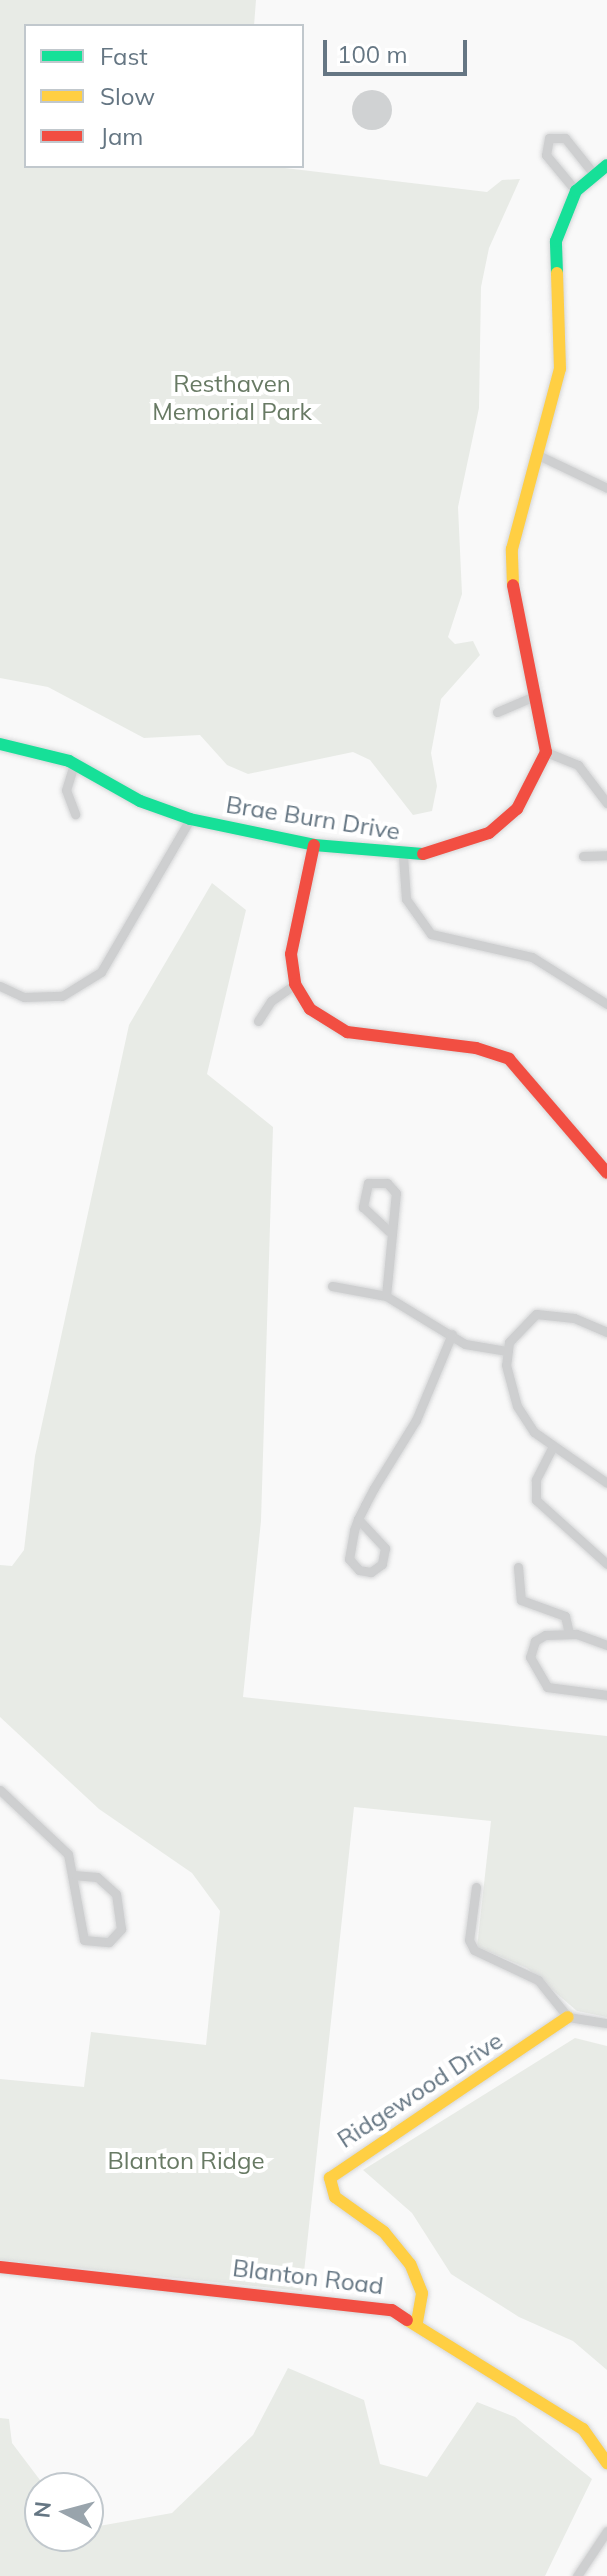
<!DOCTYPE html>
<html>
<head>
<meta charset="utf-8">
<style>
	body { margin:0 }
	#map { position:relative; width:607px; height:2576px; overflow:hidden; background:#f9f9f9; font-family:Mulish,sans-serif }
	div>[style] { position:absolute }
	.green>* { inset:0; background:#e8ebe6 }
	.building>* { inset:0; background:#d0d2d3 }
	.round { border-radius:50% }
	.roads { filter:drop-shadow(0 0 2px #d5d6d7) drop-shadow(0 0 2px #d5d6d7) }
	.street>* { height:9px; margin:-4.5px; padding:0 4.5px; transform-origin:4.5px; border-radius:4.5px; background:#cecfd0 }
	.fast>* { height:12px; margin:-6px; padding:0 6px; transform-origin:6px; border-radius:6px; background:#16e098 }
	.slow>* { height:12px; margin:-6px; padding:0 6px; transform-origin:6px; border-radius:6px; background:#ffcf43 }
	.jam>* { height:12px; margin:-6px; padding:0 6px; transform-origin:6px; border-radius:6px; background:#f24e42 }
	span { translate:-50% -50%; white-space:nowrap; text-align:center; line-height:1.15; -webkit-text-stroke:8px #fff; paint-order:stroke }
	.park-label { font-size:24px; color:#687a64 }
	.street-label { font-size:24px; color:#657683 }
	.legend { position:absolute; left:24px; top:24px; width:280px; height:144px; box-sizing:border-box; background:#fff; border:2px solid #c1c8cd; margin:0; padding:10px 14px; list-style:none; font-size:24px; color:#657683 }
	.legend li { display:flex; align-items:center; gap:16px; height:40px }
	.legend b { width:40px; border:2px solid #c1c8cd }
	.north { position:absolute; left:24px; top:2472px; width:80px; height:80px; box-sizing:border-box; background:#fff; border:2px solid #c1c8cd; border-radius:50%; rotate:276deg; font-size:22px; font-weight:700; line-height:32px; text-align:center; color:#657683 }
	.north::after { content:''; display:block; margin:auto; width:28px; height:36px; background:#99a4ac; clip-path:polygon(50% 0,100% 100%,50% 72%,0 100%) }
	.scale { position:absolute; left:323px; top:40px; width:144px; height:36px; box-sizing:border-box; border:4px solid #657683; border-top:0; padding-left:10px; font-size:24px; line-height:28px; white-space:nowrap; color:#657683; -webkit-text-stroke:6px #fff; paint-order:stroke }
</style>
</head>
<body>
<div id="map">
	<div class="green">
		<i style="clip-path:polygon(0 0,256px 0,254px 26px,26px 26px,26px 166px,268px 166px,487px 192px,502px 180px,520px 179px,489px 248px,481px 287px,479px 408px,458px 507px,462px 594px,448px 637px,455px 644px,473px 641px,480px 655px,441px 699px,431px 753px,437px 786px,432px 811px,413px 815px,370px 760px,353px 752px,248px 774px,227px 765px,200px 735px,144px 738px,48px 687px,0 678px)"></i>
		<i style="clip-path:polygon(212px 883px,246px 910px,207px 1074px,273px 1127px,261px 1521px,243px 1697px,607px 1736px,607px 2017px,577px 2011px,527px 1968px,477px 1947px,491px 1821px,354px 1807px,302px 2291px,0 2260px,0 2079px,84px 2087px,91px 2032px,206px 2045px,220px 1911px,192px 1873px,99px 1809px,0 1717px,0 1565px,12px 1566px,24px 1550px,35px 1456px,129px 1025px)"></i>
		<i style="clip-path:polygon(575px 2038px,607px 2046px,607px 2370px,573px 2341px,519px 2317px,451px 2274px,412px 2213px,363px 2170px)"></i>
		<i style="clip-path:polygon(288px 2368px,364px 2400px,380px 2464px,427px 2477px,477px 2402px,515px 2417px,592px 2479px,545px 2576px,0 2576px,0 2418px,9px 2419px,12px 2443px,46px 2488px,40px 2488px,40px 2536px,88px 2536px,88px 2528px,172px 2513px,253px 2435px)"></i>
	</div>
	<div class="building">
		<i class="round" style="left:352px;top:90px;width:40px;height:40px"></i>
	</div>
	<div class="roads">
		<div class="street">
			<i style="left:576px;top:191px;width:47px;rotate:-129.8deg"></i>
			<i style="left:546px;top:155px;width:17px;rotate:-80deg"></i>
			<i style="left:549px;top:138px;width:16px"></i>
			<i style="left:565px;top:138px;width:45px;rotate:51.3deg"></i>
			<i style="left:540px;top:456px;width:74px;rotate:25.5deg"></i>
			<i style="left:497px;top:712px;width:43px;rotate:-23deg"></i>
			<i style="left:546px;top:752px;width:35px;rotate:22deg"></i>
			<i style="left:578px;top:765px;width:48px;rotate:52.7deg"></i>
			<i style="left:74px;top:764px;width:27px;rotate:107deg"></i>
			<i style="left:66px;top:790px;width:26px;rotate:69deg"></i>
			<i style="left:403px;top:856px;width:43px;rotate:86deg"></i>
			<i style="left:406px;top:899px;width:43px;rotate:54.5deg"></i>
			<i style="left:431px;top:934px;width:104px;rotate:12.8deg"></i>
			<i style="left:532px;top:957px;width:89px;rotate:32.1deg"></i>
			<i style="left:583px;top:856px;width:24px;rotate:-2deg"></i>
			<i style="left:0;top:986px;width:26px;rotate:25deg"></i>
			<i style="left:24px;top:997px;width:38px;rotate:-2deg"></i>
			<i style="left:62px;top:996px;width:46px;rotate:-31.6deg"></i>
			<i style="left:101px;top:972px;width:177px;rotate:-59.8deg"></i>
			<i style="left:258px;top:1021px;width:24px;rotate:-57deg"></i>
			<i style="left:271px;top:1001px;width:29px;rotate:-35deg"></i>
			<i style="left:332px;top:1286px;width:55px;rotate:10.5deg"></i>
			<i style="left:386px;top:1296px;width:92px;rotate:31.3deg"></i>
			<i style="left:465px;top:1344px;width:43px;rotate:9.5deg"></i>
			<i style="left:386px;top:1296px;width:103px;rotate:-84.5deg"></i>
			<i style="left:396px;top:1193px;width:13px;rotate:-132deg"></i>
			<i style="left:387px;top:1183px;width:19px;rotate:180deg"></i>
			<i style="left:368px;top:1183px;width:25px;rotate:102deg"></i>
			<i style="left:363px;top:1207px;width:35px;rotate:43deg"></i>
			<i style="left:607px;top:1332px;width:36px;rotate:-157deg"></i>
			<i style="left:574px;top:1318px;width:38px;rotate:-174deg"></i>
			<i style="left:536px;top:1314px;width:39px;rotate:134deg"></i>
			<i style="left:509px;top:1342px;width:23px;rotate:97deg"></i>
			<i style="left:506px;top:1365px;width:42px;rotate:75deg"></i>
			<i style="left:517px;top:1406px;width:31px;rotate:57deg"></i>
			<i style="left:534px;top:1432px;width:89px;rotate:34.9deg"></i>
			<i style="left:552px;top:1448px;width:36px;rotate:117deg"></i>
			<i style="left:536px;top:1480px;width:20px;rotate:90deg"></i>
			<i style="left:536px;top:1500px;width:96px;rotate:42deg"></i>
			<i style="left:358px;top:1519px;width:40px;rotate:47deg"></i>
			<i style="left:385px;top:1548px;width:16px;rotate:101deg"></i>
			<i style="left:382px;top:1564px;width:14px;rotate:144deg"></i>
			<i style="left:371px;top:1572px;width:12px;rotate:-171deg"></i>
			<i style="left:359px;top:1570px;width:15px;rotate:-132deg"></i>
			<i style="left:349px;top:1559px;width:29px;rotate:-80deg"></i>
			<i style="left:354px;top:1530px;width:12px;rotate:-70deg"></i>
			<i style="left:358px;top:1519px;width:16px;rotate:-63deg"></i>
			<i style="left:365px;top:1505px;width:19px;rotate:-62deg"></i>
			<i style="left:374px;top:1488px;width:80px;rotate:-58.3deg"></i>
			<i style="left:416px;top:1420px;width:93px;rotate:-67.3deg"></i>
			<i style="left:518px;top:1567px;width:33px;rotate:85deg"></i>
			<i style="left:521px;top:1600px;width:47px;rotate:20deg"></i>
			<i style="left:565px;top:1616px;width:18px;rotate:77deg"></i>
			<i style="left:607px;top:1645px;width:33px;rotate:-160deg"></i>
			<i style="left:576px;top:1634px;width:31px;rotate:178deg"></i>
			<i style="left:545px;top:1635px;width:12px;rotate:149deg"></i>
			<i style="left:535px;top:1641px;width:17px;rotate:107deg"></i>
			<i style="left:530px;top:1657px;width:34px;rotate:60deg"></i>
			<i style="left:547px;top:1687px;width:61px;rotate:7.6deg"></i>
			<i style="left:0;top:1790px;width:93px;rotate:43.3deg"></i>
			<i style="left:68px;top:1854px;width:87px;rotate:79.5deg"></i>
			<i style="left:84px;top:1940px;width:25px;rotate:5deg"></i>
			<i style="left:109px;top:1942px;width:18px;rotate:-47deg"></i>
			<i style="left:121px;top:1929px;width:35px;rotate:-98deg"></i>
			<i style="left:116px;top:1894px;width:25px;rotate:-138deg"></i>
			<i style="left:97px;top:1877px;width:21px;rotate:-175deg"></i>
			<i style="left:476px;top:1887px;width:53px;rotate:97.5deg"></i>
			<i style="left:469px;top:1940px;width:11px;rotate:63deg"></i>
			<i style="left:474px;top:1950px;width:71px;rotate:25.1deg"></i>
			<i style="left:538px;top:1980px;width:48px;rotate:51deg"></i>
			<i style="left:568px;top:2017px;width:39px;rotate:9deg"></i>
			<i style="left:577px;top:2576px;width:54px;rotate:-56.3deg"></i>
		</div>
		<div class="fast">
			<i style="left:557px;top:273px;width:32px;rotate:-92deg"></i>
			<i style="left:556px;top:241px;width:54px;rotate:-68.2deg"></i>
			<i style="left:576px;top:191px;width:40px;rotate:-40deg"></i>
			<i style="left:0;top:744px;width:71px;rotate:13.8deg"></i>
			<i style="left:69px;top:761px;width:81px;rotate:29.4deg"></i>
			<i style="left:140px;top:801px;width:53px;rotate:19.8deg"></i>
			<i style="left:190px;top:819px;width:127px;rotate:11.8deg"></i>
			<i style="left:314px;top:845px;width:109px;rotate:4.7deg"></i>
		</div>
		<div class="slow">
			<i style="left:513px;top:585px;width:36px;rotate:-92deg"></i>
			<i style="left:512px;top:549px;width:186px;rotate:-75.1deg"></i>
			<i style="left:560px;top:369px;width:96px;rotate:-91.8deg"></i>
			<i style="left:407px;top:2320px;width:207px;rotate:31.8deg"></i>
			<i style="left:583px;top:2429px;width:42px;rotate:54.8deg"></i>
			<i style="left:417px;top:2322px;width:29px;rotate:-80deg"></i>
			<i style="left:422px;top:2293px;width:31px;rotate:-112deg"></i>
			<i style="left:410px;top:2264px;width:41px;rotate:-129.1deg"></i>
			<i style="left:384px;top:2232px;width:60px;rotate:-144.5deg"></i>
			<i style="left:335px;top:2197px;width:20px;rotate:-105deg"></i>
			<i style="left:330px;top:2178px;width:287px;rotate:-34.1deg"></i>
		</div>
		<div class="jam">
			<i style="left:314px;top:845px;width:111px;rotate:101.9deg"></i>
			<i style="left:291px;top:954px;width:30px;rotate:82deg"></i>
			<i style="left:295px;top:984px;width:29px;rotate:59deg"></i>
			<i style="left:310px;top:1009px;width:44px;rotate:31.9deg"></i>
			<i style="left:347px;top:1032px;width:130px;rotate:7.1deg"></i>
			<i style="left:476px;top:1048px;width:35px;rotate:18deg"></i>
			<i style="left:509px;top:1059px;width:150px;rotate:49.3deg"></i>
			<i style="left:423px;top:854px;width:69px;rotate:-17.7deg"></i>
			<i style="left:489px;top:833px;width:37px;rotate:-41deg"></i>
			<i style="left:517px;top:809px;width:64px;rotate:-63deg"></i>
			<i style="left:546px;top:752px;width:170px;rotate:-101.2deg"></i>
			<i style="left:0;top:2267px;width:394px;rotate:6.3deg"></i>
			<i style="left:392px;top:2310px;width:18px;rotate:34deg"></i>
		</div>
	</div>
	<div class="park-label">
		<span style="left:232px;top:398px">Resthaven<br>Memorial Park</span>
		<span style="left:186px;top:2161px">Blanton Ridge</span>
	</div>
	<div class="street-label">
		<span style="left:313px;top:818px;rotate:9deg">Brae Burn Drive</span>
		<span style="left:420px;top:2090px;rotate:-33deg">Ridgewood Drive</span>
		<span style="left:308px;top:2277px;rotate:7deg">Blanton Road</span>
	</div>
	<ul class="legend">
	<li><b style="height:10px;background:#16e098"></b>Fast</li>
	<li><b style="height:10px;background:#ffcf43"></b>Slow</li>
	<li><b style="height:10px;background:#f24e42"></b>Jam</li>
	</ul>
	<div class="north">N</div>
	<div class="scale">100 m</div>
</div>
</body>
</html>
